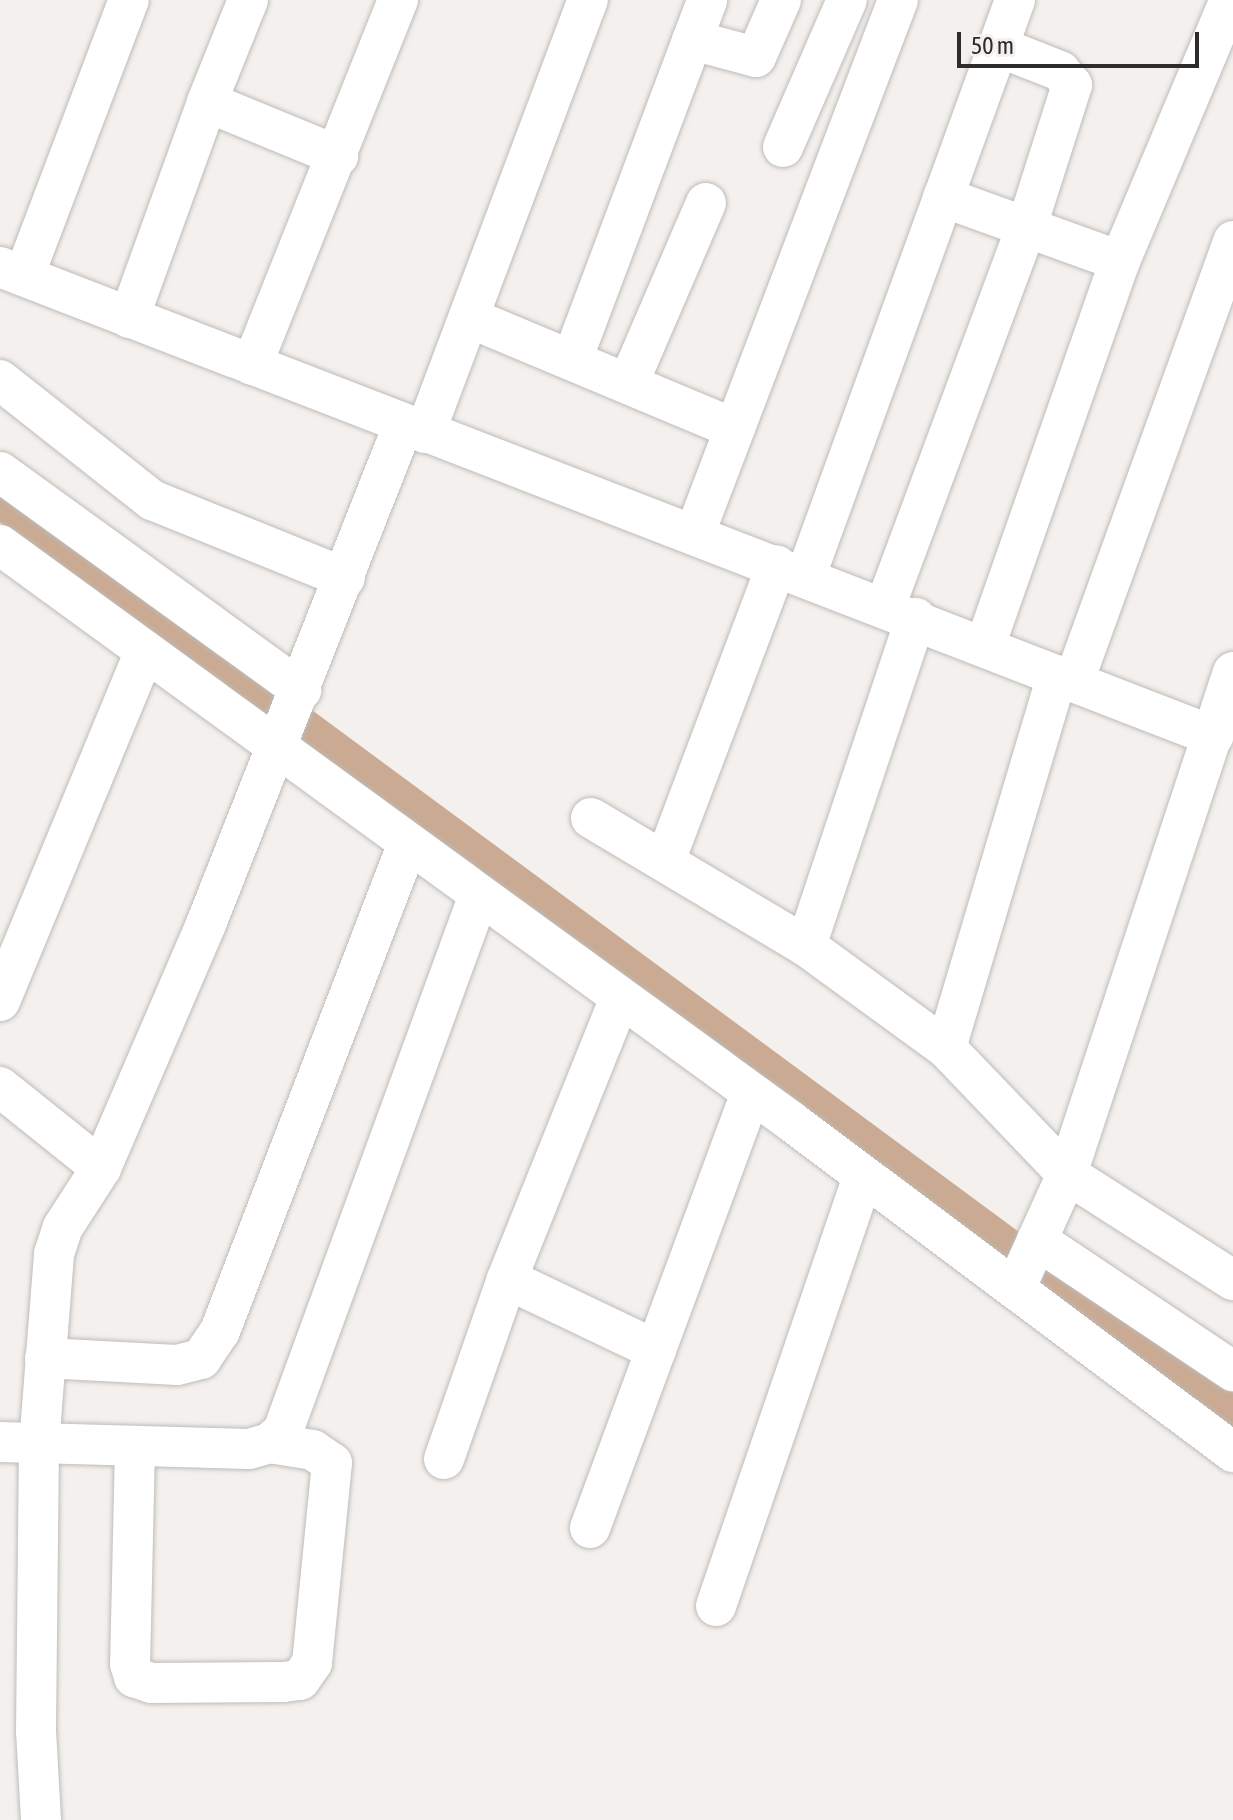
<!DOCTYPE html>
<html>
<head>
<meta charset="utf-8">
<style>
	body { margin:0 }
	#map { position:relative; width:1233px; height:1820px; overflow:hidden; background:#f3f0ed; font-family:"Asap Condensed",sans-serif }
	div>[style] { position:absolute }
	.canal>* { height:34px; margin:-17px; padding:0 17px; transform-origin:17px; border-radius:17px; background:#caaa92 }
	.roads { filter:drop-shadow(0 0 2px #bebbb9) drop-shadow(0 0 2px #bebbb9) }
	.street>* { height:40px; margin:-20px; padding:0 20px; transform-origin:20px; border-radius:20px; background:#fff }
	span { translate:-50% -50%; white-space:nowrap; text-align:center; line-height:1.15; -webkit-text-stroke:8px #f3f0ed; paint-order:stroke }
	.scale { position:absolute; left:957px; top:32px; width:242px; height:36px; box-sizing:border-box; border:4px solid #2d2c2b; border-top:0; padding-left:10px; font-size:24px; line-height:28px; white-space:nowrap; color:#2d2c2b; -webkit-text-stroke:6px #f3f0ed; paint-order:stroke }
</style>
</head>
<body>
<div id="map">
	<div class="canal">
		<i style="left:0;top:501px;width:1532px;rotate:36.43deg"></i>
	</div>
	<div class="roads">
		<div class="street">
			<i style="left:248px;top:0;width:110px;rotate:111.9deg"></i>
			<i style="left:207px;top:102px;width:142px;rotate:22.4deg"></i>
			<i style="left:692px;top:40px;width:66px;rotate:14.9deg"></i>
			<i style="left:756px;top:57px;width:62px;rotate:-66.3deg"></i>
			<i style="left:783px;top:147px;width:160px;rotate:-66.5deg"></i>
			<i style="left:943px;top:197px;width:188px;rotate:19.9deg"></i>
			<i style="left:0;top:267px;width:1301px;rotate:21.14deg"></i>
			<i style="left:24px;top:276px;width:295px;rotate:-69.2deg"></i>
			<i style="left:129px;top:318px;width:230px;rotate:-70.1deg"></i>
			<i style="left:470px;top:318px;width:287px;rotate:22.7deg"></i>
			<i style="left:572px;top:360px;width:384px;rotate:-69.4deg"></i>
			<i style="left:252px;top:365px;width:393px;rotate:-68.2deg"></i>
			<i style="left:0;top:380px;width:194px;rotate:38.3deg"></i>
			<i style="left:152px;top:500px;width:208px;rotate:22deg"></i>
			<i style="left:628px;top:384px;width:197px;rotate:-66.7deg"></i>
			<i style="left:425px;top:433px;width:463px;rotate:-69.4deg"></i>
			<i style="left:0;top:472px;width:372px;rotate:35.9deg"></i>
			<i style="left:695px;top:533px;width:570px;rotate:-69.15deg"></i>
			<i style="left:0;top:545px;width:980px;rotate:36.07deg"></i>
			<i style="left:792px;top:1122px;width:551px;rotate:36.81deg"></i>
			<i style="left:805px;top:578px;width:615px;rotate:-70.03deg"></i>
			<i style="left:885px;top:607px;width:407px;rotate:-69.6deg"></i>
			<i style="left:1027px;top:226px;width:148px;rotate:-72.3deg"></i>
			<i style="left:1072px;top:85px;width:18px;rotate:-131deg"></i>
			<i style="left:1060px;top:71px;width:66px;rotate:-158.5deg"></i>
			<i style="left:985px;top:646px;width:408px;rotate:-70.7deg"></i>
			<i style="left:1120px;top:261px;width:277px;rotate:-67.2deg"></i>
			<i style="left:1233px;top:672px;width:529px;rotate:108.3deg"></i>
			<i style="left:1067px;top:1174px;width:197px;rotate:32.6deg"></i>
			<i style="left:1074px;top:681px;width:468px;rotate:-70.1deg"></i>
			<i style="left:591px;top:818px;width:250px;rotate:30.8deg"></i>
			<i style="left:806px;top:946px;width:173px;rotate:36.1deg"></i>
			<i style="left:946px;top:1048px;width:389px;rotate:-73.4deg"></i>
			<i style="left:665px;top:861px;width:316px;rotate:-69.3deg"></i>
			<i style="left:806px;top:946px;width:346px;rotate:-71.5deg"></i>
			<i style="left:0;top:1001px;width:379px;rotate:-67.5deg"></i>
			<i style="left:946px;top:1048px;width:175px;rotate:46.2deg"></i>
			<i style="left:1067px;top:1174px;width:126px;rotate:114.3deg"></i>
			<i style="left:0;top:1087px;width:129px;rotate:38.7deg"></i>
			<i style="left:1037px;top:1240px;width:236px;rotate:33.8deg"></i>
			<i style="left:507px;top:1279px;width:165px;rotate:25.5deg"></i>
			<i style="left:45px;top:1358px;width:132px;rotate:3deg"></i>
			<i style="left:177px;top:1365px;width:25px;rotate:-14deg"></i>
			<i style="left:201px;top:1359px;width:34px;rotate:-56deg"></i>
			<i style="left:220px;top:1331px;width:523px;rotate:-68.93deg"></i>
			<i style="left:0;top:1442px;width:249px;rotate:1.6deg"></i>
			<i style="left:249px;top:1449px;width:22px;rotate:-16deg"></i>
			<i style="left:270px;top:1443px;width:18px;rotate:-43deg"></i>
			<i style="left:283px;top:1431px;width:571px;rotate:-69.91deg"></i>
			<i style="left:135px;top:1447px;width:217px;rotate:91.3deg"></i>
			<i style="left:130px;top:1664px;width:14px;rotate:73deg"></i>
			<i style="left:134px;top:1677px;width:18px;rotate:19deg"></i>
			<i style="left:151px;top:1683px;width:132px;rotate:-0.4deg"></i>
			<i style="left:283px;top:1682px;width:17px;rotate:-7deg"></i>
			<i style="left:300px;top:1680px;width:21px;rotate:-55deg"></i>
			<i style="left:312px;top:1663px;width:201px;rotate:-84.3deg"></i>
			<i style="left:332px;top:1463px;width:23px;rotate:-146deg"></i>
			<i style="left:313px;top:1450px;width:44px;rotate:-170.8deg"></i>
			<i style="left:444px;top:1459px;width:191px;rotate:-70.7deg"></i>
			<i style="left:507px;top:1279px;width:303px;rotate:-68.1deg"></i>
			<i style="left:590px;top:1528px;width:464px;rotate:-69.7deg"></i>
			<i style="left:716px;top:1606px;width:454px;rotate:-71.1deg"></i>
			<i style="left:41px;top:1820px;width:89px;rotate:-93.2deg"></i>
			<i style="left:36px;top:1731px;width:286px;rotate:-89.4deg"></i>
			<i style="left:39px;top:1445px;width:192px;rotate:-85.5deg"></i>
			<i style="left:54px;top:1254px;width:28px;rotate:-72deg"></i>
			<i style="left:63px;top:1227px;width:70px;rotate:-57.2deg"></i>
			<i style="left:101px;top:1168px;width:266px;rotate:-66.7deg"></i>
			<i style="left:206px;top:924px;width:536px;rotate:-68.42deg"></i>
		</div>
	</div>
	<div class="scale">50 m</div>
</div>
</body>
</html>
